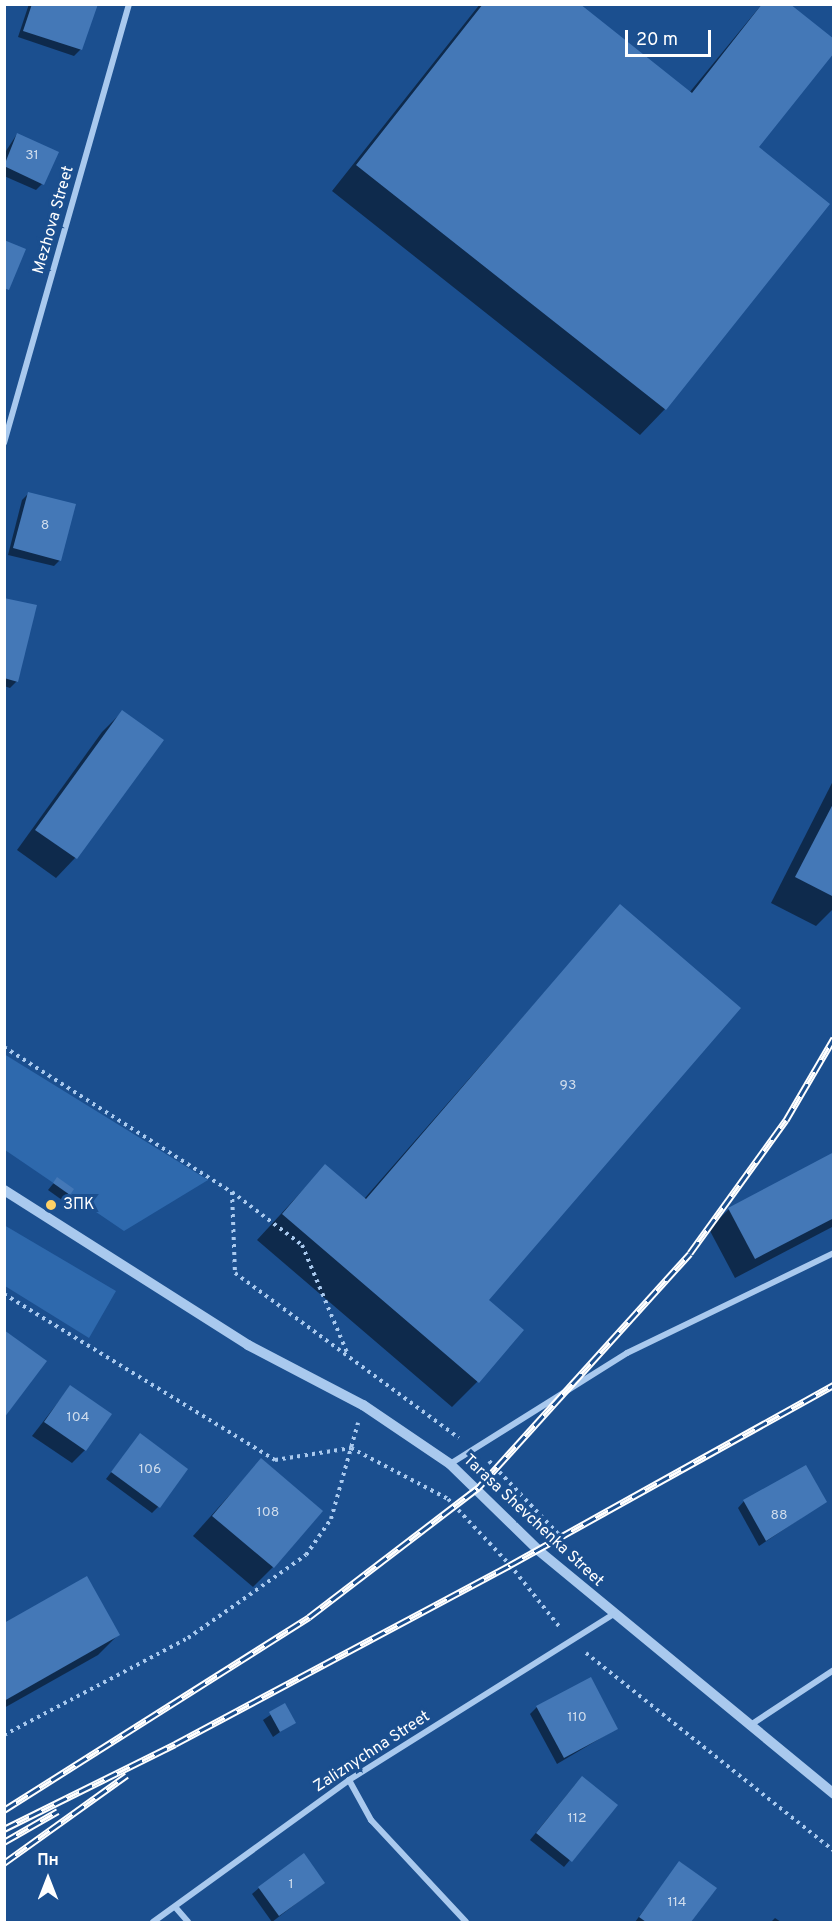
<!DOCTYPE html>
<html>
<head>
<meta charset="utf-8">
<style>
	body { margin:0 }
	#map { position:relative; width:838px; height:1927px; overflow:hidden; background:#1b4f8f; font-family:Overpass,sans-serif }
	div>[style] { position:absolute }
	.green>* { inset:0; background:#2e69ad }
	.shadow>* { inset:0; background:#0007 }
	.building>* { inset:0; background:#4478b7 }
	.path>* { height:4px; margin-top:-2px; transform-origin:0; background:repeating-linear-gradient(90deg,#a9c9ee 0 3px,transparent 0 7.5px) }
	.minor>* { height:6px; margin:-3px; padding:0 3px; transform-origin:3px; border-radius:3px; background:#a9c9ee }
	.tertiary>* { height:10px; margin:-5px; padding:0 5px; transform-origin:5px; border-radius:5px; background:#a9c9ee }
	.rail>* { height:7px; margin-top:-3.5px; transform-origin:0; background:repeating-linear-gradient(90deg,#1b4f8f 0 14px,#fff 0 28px); box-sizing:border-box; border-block:2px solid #fff }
	.dots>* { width:16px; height:16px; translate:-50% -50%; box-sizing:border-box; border:3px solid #1b4f8f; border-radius:50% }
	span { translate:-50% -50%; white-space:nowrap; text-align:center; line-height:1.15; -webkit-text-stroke:6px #1b4f8f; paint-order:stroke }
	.number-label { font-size:14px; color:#d0dded }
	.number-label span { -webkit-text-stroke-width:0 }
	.street-label { font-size:16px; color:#fff }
	.poi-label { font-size:16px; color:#fff }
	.left { translate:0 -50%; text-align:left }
	.frame { position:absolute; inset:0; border:6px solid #fff; pointer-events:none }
	.north { position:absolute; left:18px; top:1849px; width:60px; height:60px; -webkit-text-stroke:4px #1b4f8f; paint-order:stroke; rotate:0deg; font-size:16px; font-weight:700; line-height:24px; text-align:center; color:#fff }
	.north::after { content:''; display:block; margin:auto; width:21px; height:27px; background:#fff; clip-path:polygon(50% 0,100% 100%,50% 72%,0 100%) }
	.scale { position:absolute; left:625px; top:30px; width:86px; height:27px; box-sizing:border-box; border:3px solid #fff; border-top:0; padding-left:8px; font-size:18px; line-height:21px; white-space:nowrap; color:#fff; -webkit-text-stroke:4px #1b4f8f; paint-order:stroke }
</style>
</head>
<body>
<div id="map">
	<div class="green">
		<i style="clip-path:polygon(4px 1054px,208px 1180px,124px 1231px,5px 1150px)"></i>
		<i style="clip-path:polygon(4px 1225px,116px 1291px,89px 1338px,5px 1286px)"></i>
	</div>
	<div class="shadow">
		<i style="clip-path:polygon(29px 4px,96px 4px,81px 49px,74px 56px,18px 37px)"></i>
		<i style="clip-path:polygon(480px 4px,578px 4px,689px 93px,762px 4px,757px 148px,665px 409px,640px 435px,332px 191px)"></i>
		<i style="clip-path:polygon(17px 134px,42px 184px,36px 190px,4px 176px,4px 154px)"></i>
		<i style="clip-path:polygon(28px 494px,60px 560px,54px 566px,8px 555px,22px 500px)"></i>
		<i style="clip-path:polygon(4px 599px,17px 681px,10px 688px,4px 686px)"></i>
		<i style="clip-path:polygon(122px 712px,161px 741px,75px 858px,56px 878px,17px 850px,102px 732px)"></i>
		<i style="clip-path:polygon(834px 779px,834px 908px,816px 926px,771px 903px)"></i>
		<i style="clip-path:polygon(620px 906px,486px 1300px,477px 1382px,452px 1407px,257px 1240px,325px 1166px,364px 1199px)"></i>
		<i style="clip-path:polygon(834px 1154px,834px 1226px,735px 1278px,709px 1229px,729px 1209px)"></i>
		<i style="clip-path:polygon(57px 1179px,69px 1194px,62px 1200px,48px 1190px)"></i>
		<i style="clip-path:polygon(70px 1387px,85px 1450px,72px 1463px,32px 1436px)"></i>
		<i style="clip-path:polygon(140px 1435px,158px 1507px,152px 1513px,106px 1479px)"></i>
		<i style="clip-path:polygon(261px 1460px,273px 1567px,253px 1587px,193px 1536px)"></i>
		<i style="clip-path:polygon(744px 1501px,825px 1502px,759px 1546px,738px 1508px)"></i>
		<i style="clip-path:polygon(4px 1624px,118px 1635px,98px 1655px,4px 1708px)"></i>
		<i style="clip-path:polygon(285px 1705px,294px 1722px,273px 1737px,263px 1720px)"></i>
		<i style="clip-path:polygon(537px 1707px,616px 1729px,557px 1764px,530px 1714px)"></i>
		<i style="clip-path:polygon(575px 1785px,616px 1805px,564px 1867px,530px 1840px)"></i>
		<i style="clip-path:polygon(680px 1862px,715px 1888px,689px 1922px,635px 1922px)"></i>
		<i style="clip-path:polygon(323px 1883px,272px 1922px,252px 1894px,259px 1888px)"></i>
		<i style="clip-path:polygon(775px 1918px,781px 1922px,771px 1922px)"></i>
	</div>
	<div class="building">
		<i style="clip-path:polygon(32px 4px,98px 4px,82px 50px,23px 31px)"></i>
		<i style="clip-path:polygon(483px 4px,580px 4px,692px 93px,762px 4px,790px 4px,834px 39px,834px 53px,759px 147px,830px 204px,666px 410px,356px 165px)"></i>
		<i style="clip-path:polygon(17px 133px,59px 152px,44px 185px,4px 166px)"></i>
		<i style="clip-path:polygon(4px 240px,26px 249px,9px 290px,4px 288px)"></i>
		<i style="clip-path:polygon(28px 492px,76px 504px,61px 561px,13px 548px)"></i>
		<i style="clip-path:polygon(4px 598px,37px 605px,18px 682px,4px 678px)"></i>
		<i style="clip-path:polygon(122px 710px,164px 740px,77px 859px,35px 830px)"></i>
		<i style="clip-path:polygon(834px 802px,834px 897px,795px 877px)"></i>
		<i style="clip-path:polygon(620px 904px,741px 1008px,489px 1300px,524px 1330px,479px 1383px,282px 1214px,325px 1164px,366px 1199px)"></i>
		<i style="clip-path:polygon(834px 1152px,834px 1218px,755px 1259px,728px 1208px)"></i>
		<i style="clip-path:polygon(57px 1177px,74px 1189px,70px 1195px,53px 1183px)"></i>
		<i style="clip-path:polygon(4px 1330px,47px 1361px,4px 1418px)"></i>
		<i style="clip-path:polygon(70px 1385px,112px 1414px,86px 1451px,44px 1422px)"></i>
		<i style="clip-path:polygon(140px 1433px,188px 1469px,160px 1508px,111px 1472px)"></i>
		<i style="clip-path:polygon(261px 1458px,323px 1511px,274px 1568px,212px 1516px)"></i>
		<i style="clip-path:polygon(806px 1465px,827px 1502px,766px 1541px,743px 1500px)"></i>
		<i style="clip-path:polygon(87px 1576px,120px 1635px,4px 1701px,4px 1623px)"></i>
		<i style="clip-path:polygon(591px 1677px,618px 1729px,564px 1758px,536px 1706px)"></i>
		<i style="clip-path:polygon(285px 1703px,296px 1723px,280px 1732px,269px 1712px)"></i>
		<i style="clip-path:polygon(582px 1776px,618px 1805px,572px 1862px,536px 1833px)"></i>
		<i style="clip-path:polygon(304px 1853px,325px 1883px,279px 1916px,258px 1887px)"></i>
		<i style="clip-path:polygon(679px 1861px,717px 1888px,691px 1922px,646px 1922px,639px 1917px)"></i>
	</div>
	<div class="path">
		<i style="left:4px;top:1047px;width:270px;rotate:32.5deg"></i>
		<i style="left:232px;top:1192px;width:88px;rotate:37.1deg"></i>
		<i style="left:302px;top:1245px;width:119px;rotate:67.3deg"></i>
		<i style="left:232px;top:1192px;width:81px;rotate:87.9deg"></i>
		<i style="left:235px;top:1273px;width:278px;rotate:36.4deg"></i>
		<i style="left:4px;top:1294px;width:318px;rotate:31.5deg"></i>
		<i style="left:275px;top:1460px;width:77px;rotate:-9deg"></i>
		<i style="left:351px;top:1448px;width:110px;rotate:27.7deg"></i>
		<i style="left:448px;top:1499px;width:91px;rotate:46.8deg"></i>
		<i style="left:510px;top:1565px;width:82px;rotate:51.4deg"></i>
		<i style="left:489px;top:1461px;width:105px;rotate:46.5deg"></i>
		<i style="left:586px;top:1653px;width:317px;rotate:38.6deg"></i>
		<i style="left:4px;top:1735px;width:208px;rotate:-27.8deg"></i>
		<i style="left:188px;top:1638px;width:144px;rotate:-35.1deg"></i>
		<i style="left:306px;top:1555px;width:44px;rotate:-55.2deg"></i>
		<i style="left:331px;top:1519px;width:100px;rotate:-74.3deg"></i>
	</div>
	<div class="minor">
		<i style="left:4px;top:443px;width:456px;rotate:-74.1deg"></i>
		<i style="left:450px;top:1464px;width:209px;rotate:-32.1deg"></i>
		<i style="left:627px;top:1353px;width:230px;rotate:-25.8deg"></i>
		<i style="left:749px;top:1726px;width:102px;rotate:-33.4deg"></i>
		<i style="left:349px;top:1780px;width:46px;rotate:61.2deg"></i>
		<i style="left:371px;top:1820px;width:139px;rotate:47deg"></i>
		<i style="left:176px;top:1908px;width:18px;rotate:49deg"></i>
		<i style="left:153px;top:1922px;width:242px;rotate:-35.9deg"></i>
		<i style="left:349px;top:1780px;width:313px;rotate:-32.1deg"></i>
	</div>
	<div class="tertiary">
		<i style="left:4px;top:1190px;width:289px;rotate:32.4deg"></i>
		<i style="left:248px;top:1345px;width:130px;rotate:27.6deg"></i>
		<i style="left:363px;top:1405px;width:105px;rotate:34.1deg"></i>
		<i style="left:450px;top:1464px;width:123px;rotate:44.3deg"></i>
		<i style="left:538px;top:1550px;width:384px;rotate:39.5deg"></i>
	</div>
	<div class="rail">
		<i style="left:4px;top:1810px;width:361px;rotate:-32.3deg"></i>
		<i style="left:309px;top:1617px;width:213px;rotate:-37.4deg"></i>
		<i style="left:478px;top:1488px;width:316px;rotate:-47.9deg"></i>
		<i style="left:690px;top:1253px;width:164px;rotate:-54.2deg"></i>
		<i style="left:786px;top:1120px;width:95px;rotate:-59.7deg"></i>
		<i style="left:4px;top:1829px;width:191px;rotate:-26.4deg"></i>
		<i style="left:175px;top:1744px;width:380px;rotate:-28.1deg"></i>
		<i style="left:510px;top:1565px;width:371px;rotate:-29.1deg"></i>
		<i style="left:4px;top:1842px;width:62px;rotate:-29.9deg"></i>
		<i style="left:4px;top:1863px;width:151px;rotate:-35.6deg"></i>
	</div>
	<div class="dots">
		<i style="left:51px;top:1205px;background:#ffd166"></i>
	</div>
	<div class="number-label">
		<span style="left:32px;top:156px">31</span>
		<span style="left:45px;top:526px">8</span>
		<span style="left:568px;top:1086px">93</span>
		<span style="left:78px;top:1418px">104</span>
		<span style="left:150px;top:1470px">106</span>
		<span style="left:268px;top:1513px">108</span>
		<span style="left:779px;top:1516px">88</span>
		<span style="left:577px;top:1718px">110</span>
		<span style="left:577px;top:1819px">112</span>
		<span style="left:291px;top:1885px">1</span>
		<span style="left:677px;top:1903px">114</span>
	</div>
	<div class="street-label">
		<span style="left:54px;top:220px;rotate:-74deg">Mezhova Street</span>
		<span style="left:533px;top:1521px;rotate:43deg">Tarasa Shevchenka Street</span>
		<span style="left:372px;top:1752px;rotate:-33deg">Zaliznychna Street</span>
	</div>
	<div class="poi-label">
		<span class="left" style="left:63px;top:1205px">ЗПК</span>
	</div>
	<div class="frame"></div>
	<div class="north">Пн</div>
	<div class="scale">20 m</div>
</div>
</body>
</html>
